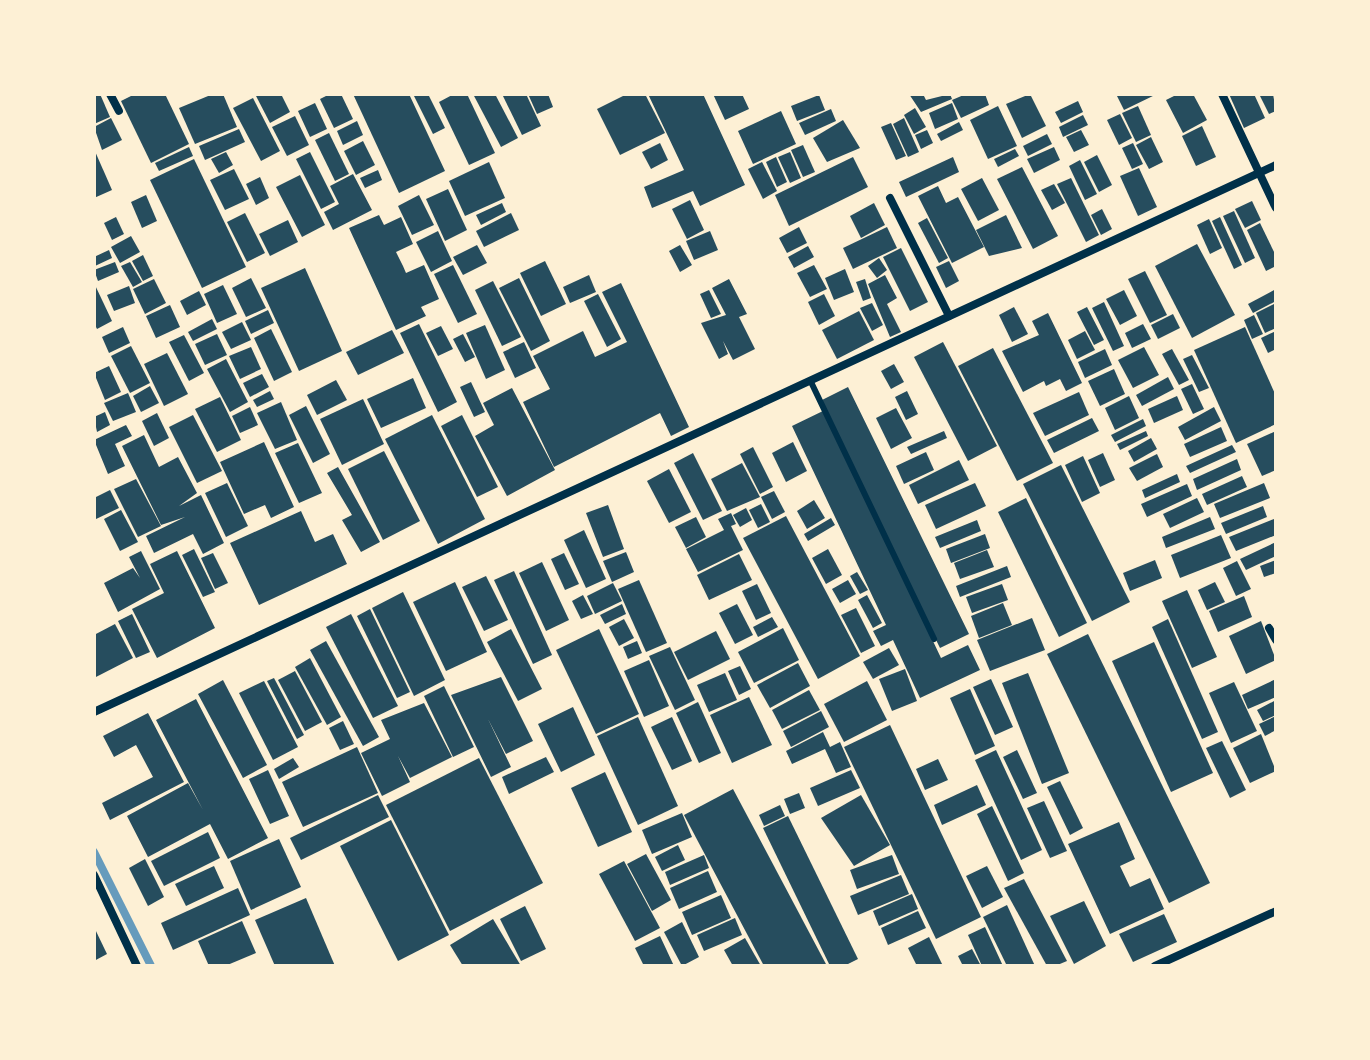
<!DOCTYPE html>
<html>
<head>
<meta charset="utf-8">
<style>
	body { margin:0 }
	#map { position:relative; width:1370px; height:1060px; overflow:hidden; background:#fdf0d5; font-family:Georgia,serif }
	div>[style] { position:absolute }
	.stream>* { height:8px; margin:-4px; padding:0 4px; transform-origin:4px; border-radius:4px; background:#669bbc }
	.building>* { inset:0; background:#264d5e }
	.service>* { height:6px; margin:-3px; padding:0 3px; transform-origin:3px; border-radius:3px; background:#003049 }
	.minor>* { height:8px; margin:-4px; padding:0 4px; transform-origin:4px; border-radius:4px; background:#003049 }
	span { translate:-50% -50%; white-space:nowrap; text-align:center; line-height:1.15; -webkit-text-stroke:8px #fdf0d5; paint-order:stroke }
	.frame { position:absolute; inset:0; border:96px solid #fdf0d5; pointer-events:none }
</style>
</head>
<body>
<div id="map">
	<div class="stream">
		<i style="left:94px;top:852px;width:127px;rotate:63.4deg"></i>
	</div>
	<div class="building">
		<i style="clip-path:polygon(94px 94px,100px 94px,110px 117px,94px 124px)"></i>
		<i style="clip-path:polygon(135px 94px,165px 94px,189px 144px,151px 163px,121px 101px)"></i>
		<i style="clip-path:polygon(213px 94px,223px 94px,237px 127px,195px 144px,179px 108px)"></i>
		<i style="clip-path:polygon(255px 94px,281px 94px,290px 112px,270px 123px)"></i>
		<i style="clip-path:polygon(330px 94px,341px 94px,353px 119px,334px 128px,320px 99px)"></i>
		<i style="clip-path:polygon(353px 94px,409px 94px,445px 171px,399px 193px)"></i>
		<i style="clip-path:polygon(413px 94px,428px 94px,445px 128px,433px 134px)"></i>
		<i style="clip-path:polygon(454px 94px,467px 94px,495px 153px,469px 165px,439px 102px)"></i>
		<i style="clip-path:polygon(473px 94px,495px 94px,518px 138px,501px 147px)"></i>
		<i style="clip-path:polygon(502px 94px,526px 94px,541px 126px,522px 135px)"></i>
		<i style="clip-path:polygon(528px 94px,548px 94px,553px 107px,537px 114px)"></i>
		<i style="clip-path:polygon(627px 94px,645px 94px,665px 133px,620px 155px,597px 109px)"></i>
		<i style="clip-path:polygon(648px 94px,703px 94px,745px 185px,700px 206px,693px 191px,652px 208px,644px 187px,684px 170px)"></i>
		<i style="clip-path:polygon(713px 94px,742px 94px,749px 109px,725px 120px)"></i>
		<i style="clip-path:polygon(909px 94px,923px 94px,926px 100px,950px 94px,952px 99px,921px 112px)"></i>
		<i style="clip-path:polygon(966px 94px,985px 94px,989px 105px,961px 118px,952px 100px)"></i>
		<i style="clip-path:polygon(1030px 94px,1046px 126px,1022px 138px,1006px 104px)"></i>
		<i style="clip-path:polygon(1116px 94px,1157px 94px,1124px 110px)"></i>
		<i style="clip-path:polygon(1178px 94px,1193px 94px,1207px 120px,1183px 133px,1166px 100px)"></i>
		<i style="clip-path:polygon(1229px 94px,1254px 94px,1265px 118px,1244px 128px)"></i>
		<i style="clip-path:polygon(1259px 94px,1273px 94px,1276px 111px,1269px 114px)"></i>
		<i style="clip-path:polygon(819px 95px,825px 110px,797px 121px,791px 106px)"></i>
		<i style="clip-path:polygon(253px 98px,280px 151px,261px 161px,233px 108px)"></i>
		<i style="clip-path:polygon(1078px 101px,1083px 112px,1061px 123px,1055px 112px)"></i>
		<i style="clip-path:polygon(315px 103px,327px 129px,310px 137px,298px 111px)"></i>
		<i style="clip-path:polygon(952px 103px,958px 119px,935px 129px,929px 113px)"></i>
		<i style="clip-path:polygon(998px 106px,1017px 146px,988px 159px,970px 120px)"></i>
		<i style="clip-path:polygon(1138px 106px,1151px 135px,1136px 142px,1122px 113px)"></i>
		<i style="clip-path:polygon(915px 108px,926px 127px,914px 134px,904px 115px)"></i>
		<i style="clip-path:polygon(831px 109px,836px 121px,805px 135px,799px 123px)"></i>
		<i style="clip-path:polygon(781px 111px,796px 144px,753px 164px,738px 131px)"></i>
		<i style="clip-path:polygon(1120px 114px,1132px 138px,1119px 145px,1107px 120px)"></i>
		<i style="clip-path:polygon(1083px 115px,1088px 125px,1063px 137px,1059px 127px)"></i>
		<i style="clip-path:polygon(295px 116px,309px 145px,287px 156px,272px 127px)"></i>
		<i style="clip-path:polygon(111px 118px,122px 140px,102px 150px,94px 127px)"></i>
		<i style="clip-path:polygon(904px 118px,919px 152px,908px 157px,893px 124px)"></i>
		<i style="clip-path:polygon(843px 120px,860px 148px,827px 162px,813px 138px)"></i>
		<i style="clip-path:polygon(357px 121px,363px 135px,343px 145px,337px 131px)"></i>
		<i style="clip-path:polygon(959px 122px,963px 130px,941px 141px,937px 134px)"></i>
		<i style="clip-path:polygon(891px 123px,906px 156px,896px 160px,881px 127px)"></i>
		<i style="clip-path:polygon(1202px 126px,1216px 157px,1196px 166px,1182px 136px)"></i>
		<i style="clip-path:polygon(239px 129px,245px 142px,205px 160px,199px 146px)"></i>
		<i style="clip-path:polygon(927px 130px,933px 143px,921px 149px,915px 135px)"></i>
		<i style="clip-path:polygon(1081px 130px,1089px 145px,1074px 152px,1066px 137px)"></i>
		<i style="clip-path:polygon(329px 133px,349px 174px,335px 181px,315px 140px)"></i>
		<i style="clip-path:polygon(1047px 134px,1052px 144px,1028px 156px,1023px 146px)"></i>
		<i style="clip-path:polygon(1151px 137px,1163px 162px,1149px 169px,1136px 145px)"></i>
		<i style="clip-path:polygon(363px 141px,375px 165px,356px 175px,344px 151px)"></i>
		<i style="clip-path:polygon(660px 143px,668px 160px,651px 169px,642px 152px)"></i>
		<i style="clip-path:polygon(1133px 143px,1143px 164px,1132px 169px,1122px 148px)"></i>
		<i style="clip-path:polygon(803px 145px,815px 172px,803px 177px,791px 150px)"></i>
		<i style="clip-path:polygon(189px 147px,193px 156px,159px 171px,155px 163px)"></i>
		<i style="clip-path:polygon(1054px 147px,1060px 160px,1034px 173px,1027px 159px)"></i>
		<i style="clip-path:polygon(94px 149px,112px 190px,94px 198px)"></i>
		<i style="clip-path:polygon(1015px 149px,1019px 156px,998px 167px,994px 159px)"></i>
		<i style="clip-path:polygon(226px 152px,233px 165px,219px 173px,211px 159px)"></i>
		<i style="clip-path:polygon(310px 152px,335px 202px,321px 209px,296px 159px)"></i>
		<i style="clip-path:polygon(790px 152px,801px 178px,790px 183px,778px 157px)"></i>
		<i style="clip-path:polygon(1097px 155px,1112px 185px,1099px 192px,1084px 162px)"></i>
		<i style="clip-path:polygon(776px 157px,787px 182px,777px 187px,766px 162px)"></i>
		<i style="clip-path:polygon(853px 157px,868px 187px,789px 226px,775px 195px)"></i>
		<i style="clip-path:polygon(953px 157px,959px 172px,906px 197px,899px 182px)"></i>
		<i style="clip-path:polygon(194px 159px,246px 267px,202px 288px,150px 180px)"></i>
		<i style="clip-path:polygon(1080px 160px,1097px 194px,1085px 200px,1069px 166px)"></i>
		<i style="clip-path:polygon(489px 162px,505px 198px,465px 216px,449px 181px)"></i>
		<i style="clip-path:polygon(762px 162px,777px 191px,763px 199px,748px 169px)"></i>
		<i style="clip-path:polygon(1022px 167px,1058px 236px,1033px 249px,997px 179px)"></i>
		<i style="clip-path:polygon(1139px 168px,1157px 207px,1138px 216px,1120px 176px)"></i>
		<i style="clip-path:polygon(234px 169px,249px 199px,225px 210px,210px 180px)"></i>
		<i style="clip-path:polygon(378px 170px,382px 180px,365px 188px,360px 178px)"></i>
		<i style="clip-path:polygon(353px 174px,372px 210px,333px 230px,324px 212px,339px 204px,330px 186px)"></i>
		<i style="clip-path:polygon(300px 175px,325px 225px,302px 237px,276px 187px)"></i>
		<i style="clip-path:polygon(260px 177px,269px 198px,256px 205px,246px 184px)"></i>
		<i style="clip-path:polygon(982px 178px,999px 210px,978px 221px,961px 189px)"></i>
		<i style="clip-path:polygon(1071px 178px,1099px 235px,1086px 242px,1057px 184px)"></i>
		<i style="clip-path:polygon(1054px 184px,1065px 203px,1052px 210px,1041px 190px)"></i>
		<i style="clip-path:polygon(938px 186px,946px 203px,958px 197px,984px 247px,952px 263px,918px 196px)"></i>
		<i style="clip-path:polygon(448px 189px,467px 230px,445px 241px,426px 199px)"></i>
		<i style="clip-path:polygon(146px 195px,157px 221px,142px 228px,131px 202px)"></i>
		<i style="clip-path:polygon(419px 195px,434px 225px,412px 235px,398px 206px)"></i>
		<i style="clip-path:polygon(690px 200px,704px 230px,687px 239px,672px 209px)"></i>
		<i style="clip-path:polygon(1252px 201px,1261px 220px,1245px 228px,1235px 209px)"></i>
		<i style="clip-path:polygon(502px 203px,506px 212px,481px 225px,476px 215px)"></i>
		<i style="clip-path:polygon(874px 203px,885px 225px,861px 238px,850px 216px)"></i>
		<i style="clip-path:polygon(1102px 209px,1112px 229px,1101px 235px,1091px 215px)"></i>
		<i style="clip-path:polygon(1234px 211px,1255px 258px,1245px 263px,1223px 216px)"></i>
		<i style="clip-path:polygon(245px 213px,265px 253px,247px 262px,227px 222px)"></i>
		<i style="clip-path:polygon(511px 213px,519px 230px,484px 247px,476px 231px)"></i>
		<i style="clip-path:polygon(379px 215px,384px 225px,401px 217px,413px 244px,396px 252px,403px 266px,406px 273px,424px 265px,439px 299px,421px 307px,426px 316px,396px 330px,349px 228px)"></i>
		<i style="clip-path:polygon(1006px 215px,1022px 248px,989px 256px,976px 230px)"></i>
		<i style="clip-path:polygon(116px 217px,124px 234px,112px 240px,104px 223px)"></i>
		<i style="clip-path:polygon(1220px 217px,1242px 265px,1234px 269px,1212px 221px)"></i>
		<i style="clip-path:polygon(927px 218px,948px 258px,939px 263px,918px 223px)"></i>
		<i style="clip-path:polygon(1209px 219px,1222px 248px,1210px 254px,1197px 225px)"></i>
		<i style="clip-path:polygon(288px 220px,298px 242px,270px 256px,259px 234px)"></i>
		<i style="clip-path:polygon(1260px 223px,1276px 256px,1276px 266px,1266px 271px,1247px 230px)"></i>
		<i style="clip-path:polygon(799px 227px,807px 243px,787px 253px,779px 238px)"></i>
		<i style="clip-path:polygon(887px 227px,897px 248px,853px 269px,843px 248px)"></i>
		<i style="clip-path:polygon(438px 231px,452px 261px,431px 272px,416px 242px)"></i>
		<i style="clip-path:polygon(710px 231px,718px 250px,694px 260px,686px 241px)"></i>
		<i style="clip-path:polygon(131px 236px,140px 252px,120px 263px,111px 247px)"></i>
		<i style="clip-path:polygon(1197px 244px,1235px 315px,1192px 338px,1155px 266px)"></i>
		<i style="clip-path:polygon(477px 245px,487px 263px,463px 275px,453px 257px)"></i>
		<i style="clip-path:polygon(680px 245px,692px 265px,680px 272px,669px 251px)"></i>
		<i style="clip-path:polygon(808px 246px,814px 257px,794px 268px,788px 257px)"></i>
		<i style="clip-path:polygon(901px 248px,928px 302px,910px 311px,883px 257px)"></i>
		<i style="clip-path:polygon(109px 250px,112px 258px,95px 266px,94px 257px)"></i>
		<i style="clip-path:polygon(143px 255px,153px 276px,143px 281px,132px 261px)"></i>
		<i style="clip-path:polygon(879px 258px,887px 270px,877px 278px,868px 266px)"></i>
		<i style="clip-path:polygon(545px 261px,566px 304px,541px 316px,520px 273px)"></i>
		<i style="clip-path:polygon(949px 261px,959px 281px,946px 288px,936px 267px)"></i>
		<i style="clip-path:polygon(115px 262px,119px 272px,98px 281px,94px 270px)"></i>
		<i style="clip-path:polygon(130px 262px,142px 282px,133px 287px,121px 266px)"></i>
		<i style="clip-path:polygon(453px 265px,477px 314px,458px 323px,434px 274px)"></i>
		<i style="clip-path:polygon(814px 265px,827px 289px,810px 297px,797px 273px)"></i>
		<i style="clip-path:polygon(305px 268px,342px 351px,299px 371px,261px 288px)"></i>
		<i style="clip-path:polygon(845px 269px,854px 292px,834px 300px,825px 278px)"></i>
		<i style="clip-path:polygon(1145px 271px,1167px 315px,1150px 323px,1128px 279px)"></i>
		<i style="clip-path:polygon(589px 275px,596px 292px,570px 303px,563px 287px)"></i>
		<i style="clip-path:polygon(885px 275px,897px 298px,887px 304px,901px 332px,890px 337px,868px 284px)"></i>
		<i style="clip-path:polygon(251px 278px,266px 308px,246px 317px,232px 288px)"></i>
		<i style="clip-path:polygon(519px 278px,550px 341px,531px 351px,499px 288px)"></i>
		<i style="clip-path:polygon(154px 279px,166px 303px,145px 314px,133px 289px)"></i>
		<i style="clip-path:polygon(729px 279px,747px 314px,739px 317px,755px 349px,733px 360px,723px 341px,728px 354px,719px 359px,701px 323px,726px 315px,712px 288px)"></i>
		<i style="clip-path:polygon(865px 279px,871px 298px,863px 301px,856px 282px)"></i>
		<i style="clip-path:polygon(493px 281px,521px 337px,502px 346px,475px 290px)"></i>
		<i style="clip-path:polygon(94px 283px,112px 321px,97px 329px,94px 323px)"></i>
		<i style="clip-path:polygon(621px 283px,689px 427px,671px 436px,660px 413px,554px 467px,523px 402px,550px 389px,533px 356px,583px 331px,595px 357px,627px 342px,602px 292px)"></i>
		<i style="clip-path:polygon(223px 285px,237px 314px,217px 323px,204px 294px)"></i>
		<i style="clip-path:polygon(129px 286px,135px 303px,114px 311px,107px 295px)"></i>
		<i style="clip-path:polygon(1276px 289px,1276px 301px,1253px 313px,1248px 304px)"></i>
		<i style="clip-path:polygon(709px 290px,721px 314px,711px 318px,700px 294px)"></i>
		<i style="clip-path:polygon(1124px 290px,1137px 316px,1120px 325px,1106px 299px)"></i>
		<i style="clip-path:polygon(199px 291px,206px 305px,187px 315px,180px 301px)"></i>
		<i style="clip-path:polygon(598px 294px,621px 339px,607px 347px,584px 301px)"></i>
		<i style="clip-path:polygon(824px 294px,835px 316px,819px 325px,808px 302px)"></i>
		<i style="clip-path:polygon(1104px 302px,1124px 346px,1113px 351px,1092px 308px)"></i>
		<i style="clip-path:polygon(872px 303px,883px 325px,872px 331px,860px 308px)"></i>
		<i style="clip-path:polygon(1276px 303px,1276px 328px,1265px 333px,1256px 313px)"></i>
		<i style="clip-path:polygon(170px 305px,180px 327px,156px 338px,146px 316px)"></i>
		<i style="clip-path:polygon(1014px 307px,1028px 334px,1012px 342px,999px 315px)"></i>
		<i style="clip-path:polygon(1087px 307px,1104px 340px,1094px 345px,1077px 312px)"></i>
		<i style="clip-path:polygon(268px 310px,274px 323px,251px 334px,245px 321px)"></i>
		<i style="clip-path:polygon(859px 311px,874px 340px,837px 359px,822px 330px)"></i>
		<i style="clip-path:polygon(1048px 313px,1082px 383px,1066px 391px,1060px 379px,1046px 386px,1044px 381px,1023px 392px,1002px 351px,1039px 335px,1032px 321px)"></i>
		<i style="clip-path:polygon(1173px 314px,1180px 328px,1158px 339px,1151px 325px)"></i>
		<i style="clip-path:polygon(1254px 315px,1263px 334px,1252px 339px,1244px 320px)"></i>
		<i style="clip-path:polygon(212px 319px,217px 329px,193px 341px,188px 332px)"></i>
		<i style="clip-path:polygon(242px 322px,251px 340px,231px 349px,222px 332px)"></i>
		<i style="clip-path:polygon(419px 324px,457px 402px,438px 412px,400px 333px)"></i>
		<i style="clip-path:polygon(1143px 324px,1151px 339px,1132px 348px,1125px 333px)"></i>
		<i style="clip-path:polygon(485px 325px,505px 370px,486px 379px,466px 333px)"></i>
		<i style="clip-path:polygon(441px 326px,453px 349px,438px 356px,426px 333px)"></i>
		<i style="clip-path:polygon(123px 327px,130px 343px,109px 353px,102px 337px)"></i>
		<i style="clip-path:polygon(1245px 327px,1276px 396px,1276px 424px,1236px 443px,1194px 350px)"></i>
		<i style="clip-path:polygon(271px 329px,292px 372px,274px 381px,254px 338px)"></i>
		<i style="clip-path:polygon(392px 330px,404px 353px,358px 375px,346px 352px)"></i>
		<i style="clip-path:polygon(1085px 331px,1095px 350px,1077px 359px,1068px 340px)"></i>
		<i style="clip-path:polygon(1276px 331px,1276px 349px,1268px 353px,1261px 338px)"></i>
		<i style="clip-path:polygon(217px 334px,227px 355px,205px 365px,195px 344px)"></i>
		<i style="clip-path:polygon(463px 334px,475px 357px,465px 362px,453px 339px)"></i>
		<i style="clip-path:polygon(184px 335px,204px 373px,189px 381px,169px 342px)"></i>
		<i style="clip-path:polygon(524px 342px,536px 368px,515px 378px,503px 352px)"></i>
		<i style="clip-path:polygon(943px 342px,997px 446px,968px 461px,914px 357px)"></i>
		<i style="clip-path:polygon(131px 346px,150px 383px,130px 393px,111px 356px)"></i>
		<i style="clip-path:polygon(251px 347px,261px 369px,240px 379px,229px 356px)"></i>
		<i style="clip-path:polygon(1144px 347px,1159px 375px,1133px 388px,1118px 360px)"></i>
		<i style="clip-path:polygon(993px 348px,1053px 463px,1017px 481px,958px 366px)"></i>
		<i style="clip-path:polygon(1105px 349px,1112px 365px,1085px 378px,1078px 362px)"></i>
		<i style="clip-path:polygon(1172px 349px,1189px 380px,1179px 385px,1162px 354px)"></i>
		<i style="clip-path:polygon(167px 353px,188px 394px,164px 406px,144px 364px)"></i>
		<i style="clip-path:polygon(1192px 355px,1209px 388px,1199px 392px,1183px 359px)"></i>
		<i style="clip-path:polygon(226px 359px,248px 402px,230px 412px,207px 369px)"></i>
		<i style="clip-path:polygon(894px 364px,904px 382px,891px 389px,881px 371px)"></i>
		<i style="clip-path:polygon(109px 366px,121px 392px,105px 400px,94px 373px)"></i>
		<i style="clip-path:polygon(1114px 369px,1125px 394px,1100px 406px,1088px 381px)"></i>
		<i style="clip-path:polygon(262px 374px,269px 387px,250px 397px,243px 383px)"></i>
		<i style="clip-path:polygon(1168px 377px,1174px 389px,1142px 406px,1136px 395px)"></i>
		<i style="clip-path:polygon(413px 378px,426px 408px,381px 428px,367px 399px)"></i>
		<i style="clip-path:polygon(336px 380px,347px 400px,317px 415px,307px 395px)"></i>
		<i style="clip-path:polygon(471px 382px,485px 412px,474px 417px,460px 387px)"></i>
		<i style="clip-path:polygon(1192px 384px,1204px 409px,1193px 414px,1181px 389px)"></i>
		<i style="clip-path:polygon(150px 386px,159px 403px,141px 412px,133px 396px)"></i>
		<i style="clip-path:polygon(848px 387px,969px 634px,940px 648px,836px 436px,941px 658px,968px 645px,980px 670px,920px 698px,893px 640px,881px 646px,873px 631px,886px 625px,792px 426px,825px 410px,820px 401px)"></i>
		<i style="clip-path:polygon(512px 388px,555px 470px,507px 496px,475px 436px,494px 425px,483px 403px)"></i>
		<i style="clip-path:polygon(270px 391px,274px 399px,257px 407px,253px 400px)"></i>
		<i style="clip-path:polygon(907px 391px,918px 414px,906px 420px,895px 397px)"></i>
		<i style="clip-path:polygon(1079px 392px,1089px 415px,1045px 436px,1033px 413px)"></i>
		<i style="clip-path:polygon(128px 393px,136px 412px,113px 421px,104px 403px)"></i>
		<i style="clip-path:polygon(1129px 396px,1139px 418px,1115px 430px,1105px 408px)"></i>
		<i style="clip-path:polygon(1177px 396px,1183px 410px,1154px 423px,1148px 409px)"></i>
		<i style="clip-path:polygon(220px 397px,241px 440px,217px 452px,195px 409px)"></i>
		<i style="clip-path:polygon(363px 399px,384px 444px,342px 465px,320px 419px)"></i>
		<i style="clip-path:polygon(281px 402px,297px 440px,275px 449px,257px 413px)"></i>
		<i style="clip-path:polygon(306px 406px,330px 454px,313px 463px,289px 415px)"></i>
		<i style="clip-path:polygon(250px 407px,258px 425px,240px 433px,232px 416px)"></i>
		<i style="clip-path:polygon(1214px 407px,1221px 421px,1185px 440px,1178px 427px)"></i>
		<i style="clip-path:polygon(896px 408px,912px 438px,891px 449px,876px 418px)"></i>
		<i style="clip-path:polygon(105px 412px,110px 425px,97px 432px,94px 417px)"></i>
		<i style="clip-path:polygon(157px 413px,169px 438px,154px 446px,142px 421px)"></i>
		<i style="clip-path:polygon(193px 415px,222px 471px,197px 483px,169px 427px)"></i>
		<i style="clip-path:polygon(432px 415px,485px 519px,438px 544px,385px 439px)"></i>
		<i style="clip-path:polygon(462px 415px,498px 487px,477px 497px,441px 426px)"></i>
		<i style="clip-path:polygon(1092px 418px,1099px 431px,1054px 453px,1047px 440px)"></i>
		<i style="clip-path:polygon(1143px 419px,1146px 426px,1115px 442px,1111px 435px)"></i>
		<i style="clip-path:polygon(126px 425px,132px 436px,115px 444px,125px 466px,108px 474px,94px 440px)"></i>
		<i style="clip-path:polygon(1221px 427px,1227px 441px,1190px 457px,1184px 444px)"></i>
		<i style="clip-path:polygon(944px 431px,947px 438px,911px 454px,907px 447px)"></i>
		<i style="clip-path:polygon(1146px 431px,1148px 436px,1120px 450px,1117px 444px)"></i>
		<i style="clip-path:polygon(1276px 431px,1276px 470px,1262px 476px,1247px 444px)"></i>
		<i style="clip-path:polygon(144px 435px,159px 467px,178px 457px,197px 493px,179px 506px,201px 495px,224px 543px,203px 554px,193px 534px,154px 553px,146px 536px,185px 517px,161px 525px,122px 446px)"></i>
		<i style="clip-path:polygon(1151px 438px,1157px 449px,1134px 462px,1128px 451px)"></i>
		<i style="clip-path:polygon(264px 442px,294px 507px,271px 518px,265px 505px,244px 514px,220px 462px)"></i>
		<i style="clip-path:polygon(793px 442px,807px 471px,786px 482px,772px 453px)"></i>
		<i style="clip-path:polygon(298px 443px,322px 493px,299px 503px,275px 453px)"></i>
		<i style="clip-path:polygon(1232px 445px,1236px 452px,1190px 473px,1186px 466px)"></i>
		<i style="clip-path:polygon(753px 447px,773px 487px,760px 494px,740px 454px)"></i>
		<i style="clip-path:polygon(384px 451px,420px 521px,383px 540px,348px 469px)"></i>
		<i style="clip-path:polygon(926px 452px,934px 470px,904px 484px,896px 466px)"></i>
		<i style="clip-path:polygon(693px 453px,722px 511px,703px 520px,674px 463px)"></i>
		<i style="clip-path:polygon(1103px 453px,1115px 480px,1100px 487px,1088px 460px)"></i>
		<i style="clip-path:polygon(1157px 454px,1163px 467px,1137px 481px,1129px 468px)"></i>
		<i style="clip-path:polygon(1083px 456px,1100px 493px,1082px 502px,1065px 465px)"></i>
		<i style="clip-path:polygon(1237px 459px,1241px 470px,1197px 490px,1193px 479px)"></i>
		<i style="clip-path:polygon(959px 460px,969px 480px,918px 504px,909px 485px)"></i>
		<i style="clip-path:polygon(742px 463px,760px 497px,727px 511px,711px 479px)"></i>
		<i style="clip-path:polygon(1061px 465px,1130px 602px,1092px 621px,1023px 484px)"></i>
		<i style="clip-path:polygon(338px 467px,380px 542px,361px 552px,342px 520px,352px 515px,327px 473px)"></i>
		<i style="clip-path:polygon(669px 469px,691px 512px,669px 523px,647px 481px)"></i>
		<i style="clip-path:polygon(1177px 474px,1180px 482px,1145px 498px,1142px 490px)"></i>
		<i style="clip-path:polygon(1242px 476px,1247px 487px,1207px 505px,1202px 494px)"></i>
		<i style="clip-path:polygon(136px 479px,161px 526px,138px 537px,114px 489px)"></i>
		<i style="clip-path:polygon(227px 483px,248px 526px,226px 537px,205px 493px)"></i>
		<i style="clip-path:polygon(975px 483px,986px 506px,936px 529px,925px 505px)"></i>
		<i style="clip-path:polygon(1264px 483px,1270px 498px,1220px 518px,1214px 504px)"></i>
		<i style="clip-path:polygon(1187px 484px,1192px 496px,1147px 517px,1141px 504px)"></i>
		<i style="clip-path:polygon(110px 490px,119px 508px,94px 520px,94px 498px)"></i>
		<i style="clip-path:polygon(774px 491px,785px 512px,772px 519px,761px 497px)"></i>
		<i style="clip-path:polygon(1026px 498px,1087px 623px,1059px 637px,998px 512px)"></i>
		<i style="clip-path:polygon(1197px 498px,1204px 512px,1170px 528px,1163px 514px)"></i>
		<i style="clip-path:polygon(814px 500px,825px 518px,807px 529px,797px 511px)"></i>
		<i style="clip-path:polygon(761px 504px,770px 522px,758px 528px,749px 510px)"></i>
		<i style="clip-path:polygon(608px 505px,624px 549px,603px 557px,586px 513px)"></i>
		<i style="clip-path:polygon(1263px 506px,1267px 517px,1226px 534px,1221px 523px)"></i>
		<i style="clip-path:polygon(746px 508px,752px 520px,740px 527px,733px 515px)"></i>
		<i style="clip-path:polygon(121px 510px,138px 542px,120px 551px,104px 519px)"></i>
		<i style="clip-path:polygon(301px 511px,315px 542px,333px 534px,347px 564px,259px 605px,230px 543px)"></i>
		<i style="clip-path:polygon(731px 513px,736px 524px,731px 526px,743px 550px,698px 572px,686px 549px,724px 530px,718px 519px)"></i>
		<i style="clip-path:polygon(786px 516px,860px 656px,818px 679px,743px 538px)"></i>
		<i style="clip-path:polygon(696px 517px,706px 537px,686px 548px,675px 527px)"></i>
		<i style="clip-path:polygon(1210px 517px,1215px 529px,1166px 548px,1162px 537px)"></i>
		<i style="clip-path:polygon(831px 518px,835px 525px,808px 541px,804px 534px)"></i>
		<i style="clip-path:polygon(1274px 519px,1276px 535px,1236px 551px,1229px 537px)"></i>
		<i style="clip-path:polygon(977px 520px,981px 531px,940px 548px,935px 537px)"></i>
		<i style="clip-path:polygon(584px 530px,606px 579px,586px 588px,564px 540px)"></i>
		<i style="clip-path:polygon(985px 534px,990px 548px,951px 563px,946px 549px)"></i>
		<i style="clip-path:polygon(1221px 535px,1231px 558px,1180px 578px,1171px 555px)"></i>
		<i style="clip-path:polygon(1276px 542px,1276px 556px,1246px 570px,1240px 559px)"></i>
		<i style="clip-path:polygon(194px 549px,215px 592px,203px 597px,182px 555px)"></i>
		<i style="clip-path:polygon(828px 549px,842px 575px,826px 584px,812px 558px)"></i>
		<i style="clip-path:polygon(987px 550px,994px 567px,960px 579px,954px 563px)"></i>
		<i style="clip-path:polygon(141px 551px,160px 589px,118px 612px,104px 583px,133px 568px,140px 578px,129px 557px)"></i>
		<i style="clip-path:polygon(177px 551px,215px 628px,157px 658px,132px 609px,164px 593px,150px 564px)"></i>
		<i style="clip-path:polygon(626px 552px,634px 572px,612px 582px,603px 561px)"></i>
		<i style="clip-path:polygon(213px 553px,228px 583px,215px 589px,201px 558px)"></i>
		<i style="clip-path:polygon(564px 553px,579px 584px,565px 590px,551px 559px)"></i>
		<i style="clip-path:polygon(739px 554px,752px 580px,709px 600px,697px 575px)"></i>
		<i style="clip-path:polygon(1155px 560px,1162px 578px,1130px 591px,1123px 573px)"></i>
		<i style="clip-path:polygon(1276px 560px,1276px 573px,1264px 577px,1260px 566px)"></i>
		<i style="clip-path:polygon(1237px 561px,1251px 589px,1236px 596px,1223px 568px)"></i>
		<i style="clip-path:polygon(542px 562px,569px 620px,546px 631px,519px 573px)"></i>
		<i style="clip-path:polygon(1007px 566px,1011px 577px,960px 597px,956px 586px)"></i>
		<i style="clip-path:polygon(514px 571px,552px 655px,533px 664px,494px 580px)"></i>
		<i style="clip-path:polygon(857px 572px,868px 590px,860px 594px,850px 576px)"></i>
		<i style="clip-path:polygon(486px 576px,508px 620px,484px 631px,462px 587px)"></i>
		<i style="clip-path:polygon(639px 580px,667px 643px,646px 652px,618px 589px)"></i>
		<i style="clip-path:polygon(848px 580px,856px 594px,840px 603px,832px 589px)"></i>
		<i style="clip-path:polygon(455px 582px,487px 652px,446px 671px,413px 602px)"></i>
		<i style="clip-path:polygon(1215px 582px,1225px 602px,1207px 610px,1198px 590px)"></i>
		<i style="clip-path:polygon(613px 583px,622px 601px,595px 614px,587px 596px)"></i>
		<i style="clip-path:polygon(757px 584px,771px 613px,756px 620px,742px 591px)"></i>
		<i style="clip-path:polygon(1002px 584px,1008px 600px,972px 613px,966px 597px)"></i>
		<i style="clip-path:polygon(1187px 590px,1217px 657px,1192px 668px,1162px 601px)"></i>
		<i style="clip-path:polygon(403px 592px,445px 680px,414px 696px,372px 608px)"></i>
		<i style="clip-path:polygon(583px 595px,593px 614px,581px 619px,572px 601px)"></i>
		<i style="clip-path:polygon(867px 595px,882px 623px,873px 628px,858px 600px)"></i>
		<i style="clip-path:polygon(1244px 596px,1252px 617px,1218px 632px,1209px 611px)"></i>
		<i style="clip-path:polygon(1003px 603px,1012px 625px,979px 638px,971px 616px)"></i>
		<i style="clip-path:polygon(622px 604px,626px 614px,605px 624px,600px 615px)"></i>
		<i style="clip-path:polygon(737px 604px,753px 635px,735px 644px,719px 613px)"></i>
		<i style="clip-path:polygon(856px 608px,875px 646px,861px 653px,841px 615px)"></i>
		<i style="clip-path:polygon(370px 609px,410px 692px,397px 698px,357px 616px)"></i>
		<i style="clip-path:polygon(132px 614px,150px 652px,136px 658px,118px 621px)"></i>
		<i style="clip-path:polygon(351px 614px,398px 706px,373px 718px,326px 627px)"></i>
		<i style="clip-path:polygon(772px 617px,778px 627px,758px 637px,753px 627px)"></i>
		<i style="clip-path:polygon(1032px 618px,1045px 650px,990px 671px,977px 640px)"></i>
		<i style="clip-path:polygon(624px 619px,634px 638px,619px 646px,609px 627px)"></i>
		<i style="clip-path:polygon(1168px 619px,1218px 732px,1202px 739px,1152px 627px)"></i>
		<i style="clip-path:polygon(1261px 621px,1276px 660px,1246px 674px,1229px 636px)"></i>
		<i style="clip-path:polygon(115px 624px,133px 658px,94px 678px,94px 635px)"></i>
		<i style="clip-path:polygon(783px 628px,799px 660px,754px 683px,738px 652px)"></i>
		<i style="clip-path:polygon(511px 629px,542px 689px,518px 701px,487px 642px)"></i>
		<i style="clip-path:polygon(599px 629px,639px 714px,596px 734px,556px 650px)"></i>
		<i style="clip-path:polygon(716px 631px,730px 659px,688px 680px,674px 652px)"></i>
		<i style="clip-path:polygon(1088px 634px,1210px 883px,1169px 903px,1047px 654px)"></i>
		<i style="clip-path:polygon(326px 641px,379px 737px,363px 746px,310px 650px)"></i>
		<i style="clip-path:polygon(637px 641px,642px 653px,628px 659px,623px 647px)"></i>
		<i style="clip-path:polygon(1154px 642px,1213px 773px,1171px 792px,1112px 661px)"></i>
		<i style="clip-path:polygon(670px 647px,695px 700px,675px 710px,649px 656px)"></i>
		<i style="clip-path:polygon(889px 648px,899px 665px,873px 679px,863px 662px)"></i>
		<i style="clip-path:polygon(310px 658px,341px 717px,327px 725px,295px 667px)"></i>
		<i style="clip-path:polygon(649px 660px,669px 706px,644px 717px,624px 671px)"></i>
		<i style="clip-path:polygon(798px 663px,810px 686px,770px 708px,757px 685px)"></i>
		<i style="clip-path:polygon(740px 666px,751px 689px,739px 695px,728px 671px)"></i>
		<i style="clip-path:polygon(905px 669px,917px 701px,892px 711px,879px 679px)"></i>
		<i style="clip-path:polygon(295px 671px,322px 722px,305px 731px,278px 680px)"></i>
		<i style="clip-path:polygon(725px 673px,737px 700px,709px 712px,697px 685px)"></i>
		<i style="clip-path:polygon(1028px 673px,1069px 773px,1042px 784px,1002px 683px)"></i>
		<i style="clip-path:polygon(501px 677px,533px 741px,506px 754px,488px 719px,511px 767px,491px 777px,451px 695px)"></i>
		<i style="clip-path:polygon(274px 678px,304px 735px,297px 739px,267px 681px)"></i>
		<i style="clip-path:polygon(991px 679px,1013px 727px,995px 735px,973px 687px)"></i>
		<i style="clip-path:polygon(1276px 679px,1276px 697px,1248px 709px,1242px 695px)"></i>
		<i style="clip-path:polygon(223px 680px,267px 765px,243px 778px,198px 694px)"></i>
		<i style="clip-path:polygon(264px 681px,298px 747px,273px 760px,239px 693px)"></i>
		<i style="clip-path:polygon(867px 681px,887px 720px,844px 742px,824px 704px)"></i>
		<i style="clip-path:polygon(1234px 682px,1257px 731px,1231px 743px,1209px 693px)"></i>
		<i style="clip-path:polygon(444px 686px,474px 747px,453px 757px,424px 696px)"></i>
		<i style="clip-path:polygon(970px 689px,995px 746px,975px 755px,950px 698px)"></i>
		<i style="clip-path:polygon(809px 690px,820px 710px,782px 729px,772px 710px)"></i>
		<i style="clip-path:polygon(749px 697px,772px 745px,732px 763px,710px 715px)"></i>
		<i style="clip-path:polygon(196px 699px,268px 838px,228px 859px,210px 824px,148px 857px,127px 816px,188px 783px,203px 810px,156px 720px)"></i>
		<i style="clip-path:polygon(1276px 700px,1276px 715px,1263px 721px,1257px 710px)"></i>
		<i style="clip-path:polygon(698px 702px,721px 753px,699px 763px,676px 713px)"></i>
		<i style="clip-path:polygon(424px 703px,452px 757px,410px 778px,398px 756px,410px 782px,382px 796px,361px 753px,390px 739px,381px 720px)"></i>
		<i style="clip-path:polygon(573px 707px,595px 755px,561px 772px,538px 724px)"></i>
		<i style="clip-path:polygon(821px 711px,829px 727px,791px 747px,783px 731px)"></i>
		<i style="clip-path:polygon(148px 713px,184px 782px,110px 820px,102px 803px,153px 777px,136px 745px,114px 757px,103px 736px)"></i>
		<i style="clip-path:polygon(1276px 716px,1276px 730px,1265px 736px,1259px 724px)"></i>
		<i style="clip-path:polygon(638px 717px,678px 806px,638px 825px,597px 736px)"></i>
		<i style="clip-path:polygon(672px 717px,692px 761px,672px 770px,651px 727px)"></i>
		<i style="clip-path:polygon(343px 721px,354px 744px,340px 750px,329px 728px)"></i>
		<i style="clip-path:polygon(890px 725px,981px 917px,936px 939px,844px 747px)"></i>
		<i style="clip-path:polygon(823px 732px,830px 747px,840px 742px,851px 767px,836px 773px,825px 749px,792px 764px,786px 751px)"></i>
		<i style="clip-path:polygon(1261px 734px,1276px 771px,1250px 783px,1233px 748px)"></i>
		<i style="clip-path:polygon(1222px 741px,1246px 790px,1230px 798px,1206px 748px)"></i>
		<i style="clip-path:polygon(357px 747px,378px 793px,303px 827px,282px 782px)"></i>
		<i style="clip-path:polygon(996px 750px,1042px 850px,1021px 860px,975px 760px)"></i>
		<i style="clip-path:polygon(1017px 750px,1037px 793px,1023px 799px,1003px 757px)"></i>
		<i style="clip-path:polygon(546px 757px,554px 772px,509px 794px,502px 777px)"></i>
		<i style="clip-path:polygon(293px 758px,299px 767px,279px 779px,274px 769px)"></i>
		<i style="clip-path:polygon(479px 758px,543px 883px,450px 931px,386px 805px)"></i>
		<i style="clip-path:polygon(938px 759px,948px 780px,925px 790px,916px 769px)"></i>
		<i style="clip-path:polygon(268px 770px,289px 816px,270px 824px,249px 779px)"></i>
		<i style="clip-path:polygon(851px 770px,860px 788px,818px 806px,810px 788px)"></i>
		<i style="clip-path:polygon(605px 772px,632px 832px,598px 847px,571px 788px)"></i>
		<i style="clip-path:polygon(1060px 781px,1083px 828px,1070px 835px,1047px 787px)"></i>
		<i style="clip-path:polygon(977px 785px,986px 805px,942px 825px,934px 805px)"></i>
		<i style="clip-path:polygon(733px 789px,827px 966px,764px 966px,684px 815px)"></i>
		<i style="clip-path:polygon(799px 793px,805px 808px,790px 814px,784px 799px)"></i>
		<i style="clip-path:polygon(378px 795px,389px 817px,301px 860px,290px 838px)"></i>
		<i style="clip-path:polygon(861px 795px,890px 845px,854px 866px,821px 818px)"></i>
		<i style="clip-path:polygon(1044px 801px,1067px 851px,1050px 858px,1027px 808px)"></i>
		<i style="clip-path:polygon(780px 805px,785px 816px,764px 826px,759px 815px)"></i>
		<i style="clip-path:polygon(992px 806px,1024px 873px,1008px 881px,977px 814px)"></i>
		<i style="clip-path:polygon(682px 813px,692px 837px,652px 854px,642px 830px)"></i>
		<i style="clip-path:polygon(788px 816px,858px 959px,844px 966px,830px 966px,763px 828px)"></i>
		<i style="clip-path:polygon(391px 820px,449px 935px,398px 961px,340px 846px)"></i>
		<i style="clip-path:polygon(1119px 822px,1135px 859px,1120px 866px,1130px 887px,1150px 878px,1164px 909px,1110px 934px,1068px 844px)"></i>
		<i style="clip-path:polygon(208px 832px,220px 858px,164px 886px,151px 861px)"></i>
		<i style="clip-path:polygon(279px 839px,301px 887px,251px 910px,230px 861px)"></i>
		<i style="clip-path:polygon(678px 845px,685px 860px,662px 871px,655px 857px)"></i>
		<i style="clip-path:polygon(646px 854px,671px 900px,652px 911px,627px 864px)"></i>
		<i style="clip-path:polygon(704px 855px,709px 868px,670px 885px,665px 872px)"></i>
		<i style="clip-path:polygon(892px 855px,899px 874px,857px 889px,850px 870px)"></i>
		<i style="clip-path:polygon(145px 859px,164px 897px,148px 906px,129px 868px)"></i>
		<i style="clip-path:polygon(624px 861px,660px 928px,635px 941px,599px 874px)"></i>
		<i style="clip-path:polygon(214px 866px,224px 888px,186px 906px,175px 884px)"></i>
		<i style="clip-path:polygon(987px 866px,1003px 897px,982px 908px,966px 876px)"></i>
		<i style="clip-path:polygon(708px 871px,717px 892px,679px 909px,670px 888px)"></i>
		<i style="clip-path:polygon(901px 875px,909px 894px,858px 915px,850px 896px)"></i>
		<i style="clip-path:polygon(1024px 879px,1067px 961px,1055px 966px,1047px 966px,1004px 888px)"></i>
		<i style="clip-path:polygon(238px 888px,250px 915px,173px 950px,161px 923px)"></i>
		<i style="clip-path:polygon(912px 894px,918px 909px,879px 926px,873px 911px)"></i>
		<i style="clip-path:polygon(721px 895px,731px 918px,692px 935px,682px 912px)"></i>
		<i style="clip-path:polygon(306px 898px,335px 966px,275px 966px,255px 920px)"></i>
		<i style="clip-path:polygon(1084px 901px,1106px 946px,1074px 964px,1050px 916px)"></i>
		<i style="clip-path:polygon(1007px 905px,1035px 966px,1007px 966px,983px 917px)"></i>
		<i style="clip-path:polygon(525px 906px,546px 949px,521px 961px,500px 919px)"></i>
		<i style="clip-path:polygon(918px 911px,926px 928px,888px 945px,881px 928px)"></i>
		<i style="clip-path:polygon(1164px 914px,1177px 942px,1133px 962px,1119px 934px)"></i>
		<i style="clip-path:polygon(735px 918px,742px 935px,704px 951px,697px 935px)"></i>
		<i style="clip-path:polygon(493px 919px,521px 966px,463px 966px,450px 945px)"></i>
		<i style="clip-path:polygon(242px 921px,256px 953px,225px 966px,209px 966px,198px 941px)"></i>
		<i style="clip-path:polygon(682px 922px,699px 957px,682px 966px,664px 932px)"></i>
		<i style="clip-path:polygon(94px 927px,107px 954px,94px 961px)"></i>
		<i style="clip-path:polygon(985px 927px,1003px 966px,982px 966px,968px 935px)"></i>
		<i style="clip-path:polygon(660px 936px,674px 966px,644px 966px,635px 948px)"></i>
		<i style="clip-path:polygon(929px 937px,943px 966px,917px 966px,908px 948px)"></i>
		<i style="clip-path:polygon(745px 938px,761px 966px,733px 966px,724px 950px)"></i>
		<i style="clip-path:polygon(972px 949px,981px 966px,963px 966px,958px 956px)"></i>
	</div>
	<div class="service">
		<i style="left:811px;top:382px;width:285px;rotate:64.4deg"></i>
	</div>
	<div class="minor">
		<i style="left:110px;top:94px;width:19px;rotate:62deg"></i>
		<i style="left:1222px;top:94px;width:126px;rotate:64.7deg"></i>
		<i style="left:890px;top:198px;width:132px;rotate:63.4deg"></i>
		<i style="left:1269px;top:628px;width:14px;rotate:60deg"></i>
		<i style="left:94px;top:712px;width:1302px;rotate:-24.83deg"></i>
		<i style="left:94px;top:875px;width:101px;rotate:64.7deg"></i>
		<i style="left:1155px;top:966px;width:133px;rotate:-24.4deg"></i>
	</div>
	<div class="frame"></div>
</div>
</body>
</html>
